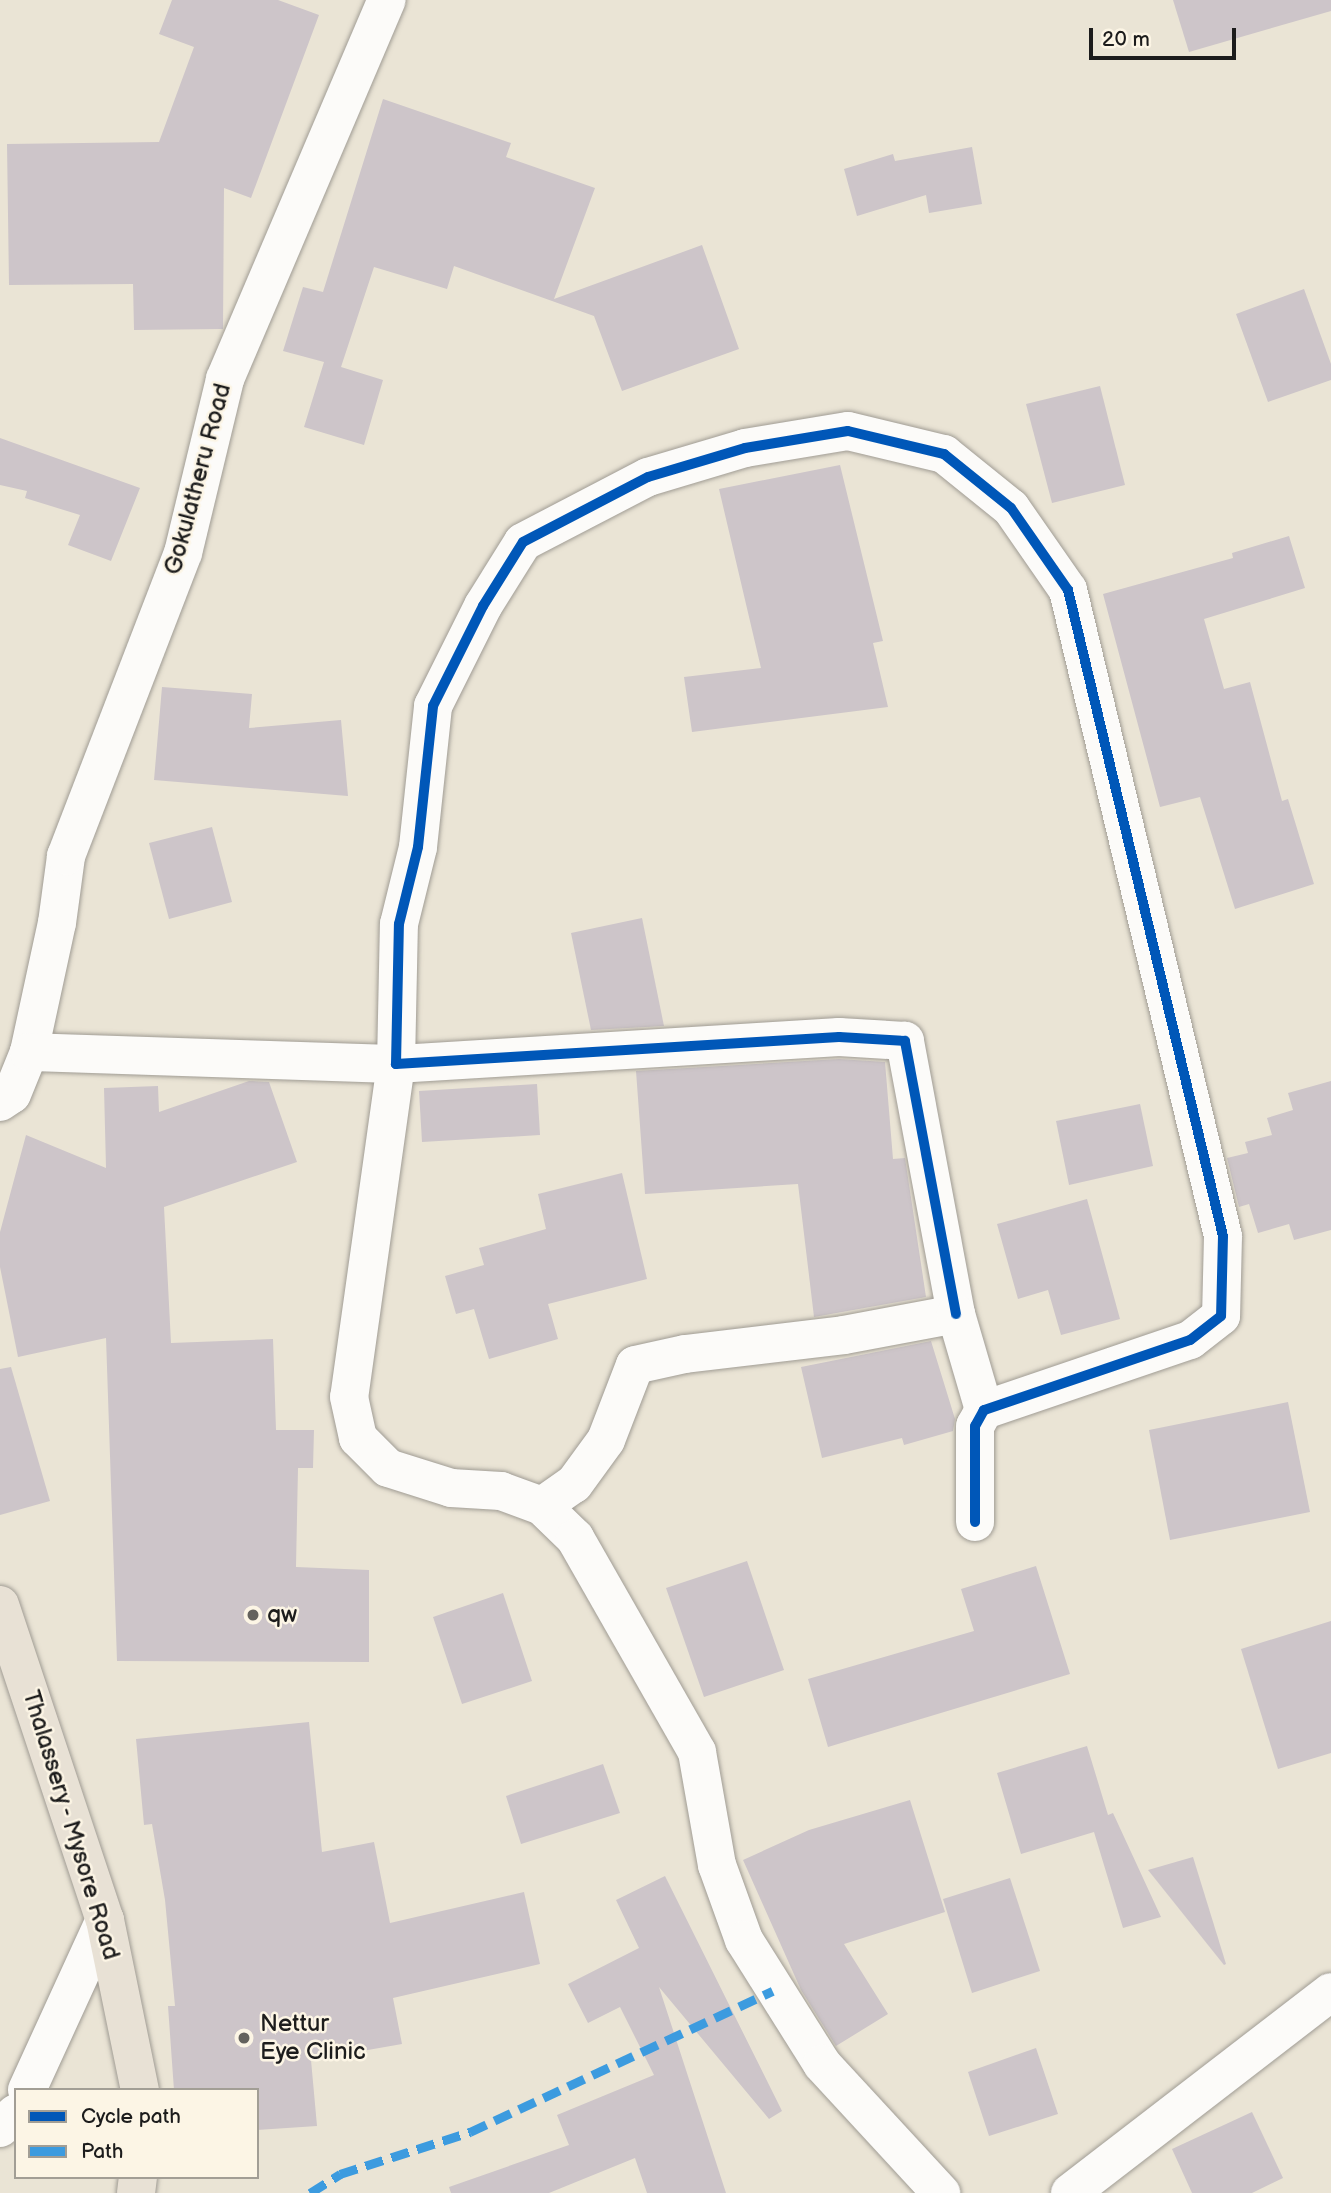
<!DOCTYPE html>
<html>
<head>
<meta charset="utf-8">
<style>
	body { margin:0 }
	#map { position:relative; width:1331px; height:2193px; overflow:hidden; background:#eae4d5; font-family:"Balsamiq Sans",sans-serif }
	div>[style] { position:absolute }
	.building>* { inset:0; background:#cdc5c9 }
	.roads { filter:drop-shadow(0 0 2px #a09c94) drop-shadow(0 0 2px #a09c94) }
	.minor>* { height:38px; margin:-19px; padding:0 19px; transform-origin:19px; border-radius:19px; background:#fcfbf9 }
	.major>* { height:38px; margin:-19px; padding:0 19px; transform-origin:19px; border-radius:19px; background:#e8e1d5 }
	.quiet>* { height:9px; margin-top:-4.5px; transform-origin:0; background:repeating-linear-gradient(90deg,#3c9bdf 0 18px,transparent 0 27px) }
	.cycleway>* { height:10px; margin:-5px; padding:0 5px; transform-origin:5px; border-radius:5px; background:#0057b8 }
	.dots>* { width:19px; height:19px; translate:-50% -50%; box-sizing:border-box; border:4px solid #fcf5e5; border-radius:50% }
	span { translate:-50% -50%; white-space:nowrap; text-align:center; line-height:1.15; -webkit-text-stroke:5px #fcf5e5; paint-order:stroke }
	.street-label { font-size:24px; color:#1c1c1c }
	.poi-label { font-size:24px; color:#1c1c1c }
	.left { translate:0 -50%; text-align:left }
	.legend { position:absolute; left:14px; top:2088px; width:245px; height:91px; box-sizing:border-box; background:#fcf5e5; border:2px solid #a29e95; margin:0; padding:9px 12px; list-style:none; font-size:21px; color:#1c1c1c }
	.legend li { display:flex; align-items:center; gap:14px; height:35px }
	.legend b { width:35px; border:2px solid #a29e95 }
	.scale { position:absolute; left:1089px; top:28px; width:147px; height:32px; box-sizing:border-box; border:4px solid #1c1c1c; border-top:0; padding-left:9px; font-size:21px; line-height:24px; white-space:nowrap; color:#1c1c1c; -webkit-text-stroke:5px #fcf5e5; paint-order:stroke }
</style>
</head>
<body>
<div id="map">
	<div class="building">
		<i style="clip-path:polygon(172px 0,278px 0,319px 15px,251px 198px,224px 188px,223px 329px,134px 330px,133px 284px,9px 285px,7px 144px,159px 142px,194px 47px,159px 34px)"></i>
		<i style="clip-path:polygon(1173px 0,1331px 0,1331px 11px,1189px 52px)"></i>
		<i style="clip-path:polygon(383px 99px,511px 143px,506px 157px,595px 188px,554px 299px,702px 245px,739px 349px,622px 391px,594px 316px,454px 266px,447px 289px,374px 267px,341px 367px,383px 380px,364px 445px,304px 427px,324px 362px,283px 351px,303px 287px,323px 292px)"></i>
		<i style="clip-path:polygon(972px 147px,982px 204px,929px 213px,926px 195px,857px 216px,844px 169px,893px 154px,895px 161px)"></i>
		<i style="clip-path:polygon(1304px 289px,1331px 364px,1331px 380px,1268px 402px,1236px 314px)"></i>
		<i style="clip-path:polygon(1100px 386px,1125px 485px,1052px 503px,1026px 404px)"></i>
		<i style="clip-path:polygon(0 438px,140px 488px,111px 561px,68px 545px,80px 515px,25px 498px,27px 491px,0 485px)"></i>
		<i style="clip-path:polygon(840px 465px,883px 641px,873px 643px,888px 707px,692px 732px,684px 677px,761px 668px,719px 489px)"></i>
		<i style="clip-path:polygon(1289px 536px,1305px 588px,1204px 619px,1224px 689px,1250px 682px,1282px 801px,1288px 799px,1314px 884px,1235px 909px,1200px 797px,1160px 807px,1103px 594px,1233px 558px,1232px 553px)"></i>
		<i style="clip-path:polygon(162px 687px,252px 694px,249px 728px,341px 720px,348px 796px,154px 780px)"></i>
		<i style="clip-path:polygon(212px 827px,232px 902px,169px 919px,149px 843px)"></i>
		<i style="clip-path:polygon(642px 918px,664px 1026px,591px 1030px,571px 933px)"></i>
		<i style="clip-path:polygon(839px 1059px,885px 1062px,893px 1159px,905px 1158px,926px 1297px,814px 1317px,798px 1184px,645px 1194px,636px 1071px)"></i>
		<i style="clip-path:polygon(249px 1081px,269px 1082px,297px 1162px,164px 1207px,171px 1343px,273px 1339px,276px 1430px,314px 1430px,313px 1468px,298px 1468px,296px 1567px,369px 1570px,369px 1662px,117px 1661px,106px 1338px,18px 1357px,0 1267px,0 1232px,26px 1135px,106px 1168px,104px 1088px,158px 1086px,159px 1112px)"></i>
		<i style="clip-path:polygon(1331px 1081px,1331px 1230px,1294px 1240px,1289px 1224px,1258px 1233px,1249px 1204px,1239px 1207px,1227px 1158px,1248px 1153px,1245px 1142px,1272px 1135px,1267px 1118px,1293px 1110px,1288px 1093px)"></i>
		<i style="clip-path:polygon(537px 1084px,540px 1135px,422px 1142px,419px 1091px)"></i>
		<i style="clip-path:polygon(1140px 1104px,1153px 1166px,1069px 1185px,1056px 1121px)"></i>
		<i style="clip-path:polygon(622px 1173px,647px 1279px,548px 1304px,558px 1339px,489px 1359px,474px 1309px,456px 1314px,445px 1276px,484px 1265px,479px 1248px,546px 1229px,538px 1194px)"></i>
		<i style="clip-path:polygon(1087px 1199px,1120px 1319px,1061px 1335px,1048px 1290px,1018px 1299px,997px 1224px)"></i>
		<i style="clip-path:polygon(931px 1341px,955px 1419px,953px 1431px,904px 1445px,902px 1438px,822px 1458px,801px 1367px)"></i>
		<i style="clip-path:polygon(11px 1367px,50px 1501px,0 1515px,0 1369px)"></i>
		<i style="clip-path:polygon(1288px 1402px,1310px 1512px,1170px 1540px,1149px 1430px)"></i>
		<i style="clip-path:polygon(747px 1561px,784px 1670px,704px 1697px,666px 1588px)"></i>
		<i style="clip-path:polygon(1036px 1566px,1070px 1674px,828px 1747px,808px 1679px,974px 1631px,961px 1589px)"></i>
		<i style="clip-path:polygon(503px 1593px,532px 1681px,462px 1704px,433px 1617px)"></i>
		<i style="clip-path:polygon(1331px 1621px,1331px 1753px,1278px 1769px,1241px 1649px)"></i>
		<i style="clip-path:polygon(309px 1722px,322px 1852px,374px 1842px,390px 1923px,524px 1892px,540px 1964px,393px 1998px,402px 2044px,311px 2060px,317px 2126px,257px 2130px,257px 2090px,174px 2090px,168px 2006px,175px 2006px,165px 1900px,152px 1824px,144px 1825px,136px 1739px)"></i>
		<i style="clip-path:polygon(1087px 1746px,1108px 1815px,1113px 1813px,1161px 1917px,1123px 1928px,1094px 1832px,1021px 1854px,997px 1773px)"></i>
		<i style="clip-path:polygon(603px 1764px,620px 1813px,521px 1844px,506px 1796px)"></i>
		<i style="clip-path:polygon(910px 1800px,945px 1912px,844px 1944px,888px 2014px,836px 2046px,801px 1990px,743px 1860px,809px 1830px)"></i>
		<i style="clip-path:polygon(1193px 1857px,1226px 1964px,1224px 1965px,1148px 1870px)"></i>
		<i style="clip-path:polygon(665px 1876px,782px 2111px,769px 2119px,659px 1987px,726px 2193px,647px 2193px,635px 2158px,549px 2193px,451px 2193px,449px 2187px,569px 2145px,557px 2115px,654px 2075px,620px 2007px,588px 2023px,568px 1984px,639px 1948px,616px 1900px)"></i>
		<i style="clip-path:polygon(1010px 1878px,1040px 1971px,972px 1993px,943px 1899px)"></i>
		<i style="clip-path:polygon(1036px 2048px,1058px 2114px,989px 2136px,968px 2072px)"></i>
		<i style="clip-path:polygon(1252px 2112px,1283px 2178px,1252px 2193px,1192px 2193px,1172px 2149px)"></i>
	</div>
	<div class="roads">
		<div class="minor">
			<i style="left:29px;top:1052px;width:132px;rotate:-77.8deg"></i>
			<i style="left:57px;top:923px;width:68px;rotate:-82.3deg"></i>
			<i style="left:66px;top:856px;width:325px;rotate:-68.9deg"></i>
			<i style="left:183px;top:553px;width:179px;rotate:-76.4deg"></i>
			<i style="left:225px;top:379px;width:412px;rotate:-66.9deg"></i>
			<i style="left:0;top:1102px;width:14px;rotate:-34deg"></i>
			<i style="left:12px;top:1094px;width:45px;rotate:-68deg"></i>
			<i style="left:29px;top:1052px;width:367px;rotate:1.9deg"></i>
			<i style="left:396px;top:1064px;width:336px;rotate:98deg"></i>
			<i style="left:349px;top:1397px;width:42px;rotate:77.6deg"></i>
			<i style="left:358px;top:1438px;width:42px;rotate:45deg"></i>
			<i style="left:388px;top:1468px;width:66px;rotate:17.6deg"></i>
			<i style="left:451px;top:1488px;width:50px;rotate:3.4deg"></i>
			<i style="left:501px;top:1491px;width:44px;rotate:20.1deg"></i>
			<i style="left:542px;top:1506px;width:46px;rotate:44.1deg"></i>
			<i style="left:575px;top:1538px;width:246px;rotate:60.3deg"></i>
			<i style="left:697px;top:1752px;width:115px;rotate:80deg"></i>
			<i style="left:717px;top:1865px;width:80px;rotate:70.2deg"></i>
			<i style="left:744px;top:1940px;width:146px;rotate:57.8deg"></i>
			<i style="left:822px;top:2064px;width:176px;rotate:47.3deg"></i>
			<i style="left:956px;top:1314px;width:278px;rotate:-100.6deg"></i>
			<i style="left:905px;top:1041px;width:66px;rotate:-176.5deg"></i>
			<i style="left:839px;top:1037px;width:444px;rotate:176.5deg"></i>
			<i style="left:396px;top:1064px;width:140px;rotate:-88.8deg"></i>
			<i style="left:399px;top:924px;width:79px;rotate:-76.1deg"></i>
			<i style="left:418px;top:847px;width:142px;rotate:-83.9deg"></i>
			<i style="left:433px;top:706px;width:112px;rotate:-63.4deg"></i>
			<i style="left:483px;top:606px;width:75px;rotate:-58deg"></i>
			<i style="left:523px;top:542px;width:141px;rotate:-27.5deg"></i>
			<i style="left:648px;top:477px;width:101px;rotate:-16.6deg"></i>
			<i style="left:745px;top:448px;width:104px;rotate:-9.4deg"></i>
			<i style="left:848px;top:431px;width:99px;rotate:13.5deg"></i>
			<i style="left:944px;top:454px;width:86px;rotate:38.9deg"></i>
			<i style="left:1011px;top:508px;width:100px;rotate:55.2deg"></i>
			<i style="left:1068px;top:590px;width:664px;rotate:76.51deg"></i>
			<i style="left:1223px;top:1236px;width:80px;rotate:91.4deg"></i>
			<i style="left:1221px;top:1316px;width:39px;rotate:142deg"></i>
			<i style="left:1190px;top:1340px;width:218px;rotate:161.2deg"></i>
			<i style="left:984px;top:1410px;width:18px;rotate:119deg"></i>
			<i style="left:975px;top:1426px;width:96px;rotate:90deg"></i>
			<i style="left:542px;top:1506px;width:39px;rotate:-35deg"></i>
			<i style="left:574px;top:1484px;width:54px;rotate:-54deg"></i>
			<i style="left:606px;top:1440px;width:80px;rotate:-68.9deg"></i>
			<i style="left:635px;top:1365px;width:51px;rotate:-12.4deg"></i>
			<i style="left:685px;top:1354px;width:160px;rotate:-6.8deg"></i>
			<i style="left:844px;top:1335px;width:114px;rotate:-10.6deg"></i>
			<i style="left:956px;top:1314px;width:100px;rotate:73.7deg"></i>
			<i style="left:27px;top:2090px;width:187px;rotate:-65.4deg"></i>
			<i style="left:0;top:2128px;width:22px;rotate:-43deg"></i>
			<i style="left:1070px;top:2193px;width:329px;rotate:-37.6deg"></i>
		</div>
		<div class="major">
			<i style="left:0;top:1605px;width:332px;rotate:71.6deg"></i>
			<i style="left:105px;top:1920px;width:174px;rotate:78.4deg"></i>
			<i style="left:136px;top:2193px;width:16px;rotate:-83deg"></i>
		</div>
	</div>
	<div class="quiet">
		<i style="left:310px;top:2193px;width:36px;rotate:-32deg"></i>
		<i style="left:340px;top:2174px;width:137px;rotate:-17.9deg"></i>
		<i style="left:470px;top:2132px;width:334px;rotate:-25deg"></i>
	</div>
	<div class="cycleway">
		<i style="left:956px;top:1314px;width:278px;rotate:-100.6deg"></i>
		<i style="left:905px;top:1041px;width:66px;rotate:-176.5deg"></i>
		<i style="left:839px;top:1037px;width:444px;rotate:176.5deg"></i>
		<i style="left:396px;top:1064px;width:140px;rotate:-88.8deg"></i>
		<i style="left:399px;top:924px;width:79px;rotate:-76.1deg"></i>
		<i style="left:418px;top:847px;width:142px;rotate:-83.9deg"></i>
		<i style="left:433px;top:706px;width:112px;rotate:-63.4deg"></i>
		<i style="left:483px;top:606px;width:75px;rotate:-58deg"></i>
		<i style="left:523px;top:542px;width:141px;rotate:-27.5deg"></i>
		<i style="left:648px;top:477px;width:101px;rotate:-16.6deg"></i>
		<i style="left:745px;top:448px;width:104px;rotate:-9.4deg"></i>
		<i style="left:848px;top:431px;width:99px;rotate:13.5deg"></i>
		<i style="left:944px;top:454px;width:86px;rotate:38.9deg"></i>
		<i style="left:1011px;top:508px;width:100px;rotate:55.2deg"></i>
		<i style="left:1068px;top:590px;width:664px;rotate:76.51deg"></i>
		<i style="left:1223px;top:1236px;width:80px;rotate:91.4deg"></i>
		<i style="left:1221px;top:1316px;width:39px;rotate:142deg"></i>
		<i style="left:1190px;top:1340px;width:218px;rotate:161.2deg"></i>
		<i style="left:984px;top:1410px;width:18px;rotate:119deg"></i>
		<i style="left:975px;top:1426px;width:96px;rotate:90deg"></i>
	</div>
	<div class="dots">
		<i style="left:253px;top:1615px;background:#64625d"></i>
		<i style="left:244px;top:2038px;background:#64625d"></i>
	</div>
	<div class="street-label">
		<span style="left:198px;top:479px;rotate:-75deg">Gokulatheru Road</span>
		<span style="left:71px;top:1825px;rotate:73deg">Thalassery - Mysore Road</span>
	</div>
	<div class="poi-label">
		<span class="left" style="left:267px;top:1615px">qw</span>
		<span class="left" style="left:260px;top:2038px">Nettur<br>Eye Clinic</span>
	</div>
	<ul class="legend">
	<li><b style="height:9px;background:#0057b8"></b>Cycle path</li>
	<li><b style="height:9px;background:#3c9bdf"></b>Path</li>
	</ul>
	<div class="scale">20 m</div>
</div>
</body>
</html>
